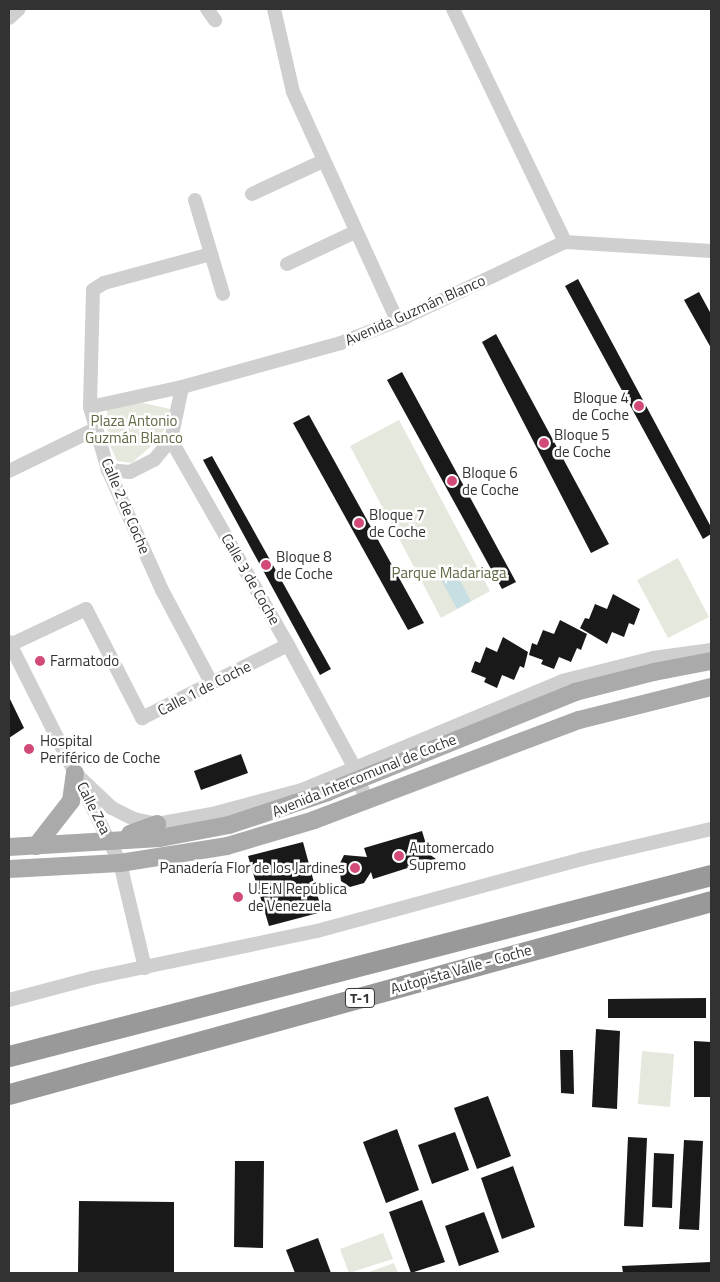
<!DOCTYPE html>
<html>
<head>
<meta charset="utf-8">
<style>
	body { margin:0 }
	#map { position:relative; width:720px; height:1282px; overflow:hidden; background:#fff; font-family:"Titillium Web",sans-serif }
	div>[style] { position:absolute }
	.green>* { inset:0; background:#e5e8dd }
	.water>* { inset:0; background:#c7dfe2 }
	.building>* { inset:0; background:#191919 }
	.minor>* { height:14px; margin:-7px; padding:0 7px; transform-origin:7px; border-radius:7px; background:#cfcfcf }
	.major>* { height:18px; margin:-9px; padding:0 9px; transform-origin:9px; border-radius:9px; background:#aaa }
	.highway>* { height:21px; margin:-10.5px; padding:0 10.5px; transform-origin:10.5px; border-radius:10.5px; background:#999 }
	.dots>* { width:14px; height:14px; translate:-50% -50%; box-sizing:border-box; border:2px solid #fff; border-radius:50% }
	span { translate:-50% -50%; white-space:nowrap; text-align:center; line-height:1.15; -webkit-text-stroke:5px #fff; paint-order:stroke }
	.shield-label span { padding:1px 4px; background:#fff; border:1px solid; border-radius:4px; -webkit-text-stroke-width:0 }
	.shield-label { font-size:14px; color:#323232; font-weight:700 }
	.street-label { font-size:15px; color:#323232 }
	.poi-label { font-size:15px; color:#323232 }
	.right { translate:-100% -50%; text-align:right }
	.left { translate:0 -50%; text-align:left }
	.park-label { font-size:15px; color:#5f6a44 }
	.frame { position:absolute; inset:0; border:10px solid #323232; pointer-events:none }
</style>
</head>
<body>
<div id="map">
	<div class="green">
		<i style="clip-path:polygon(135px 401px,170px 409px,171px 418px,159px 439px,132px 463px,117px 461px,108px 441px,107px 410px)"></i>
		<i style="clip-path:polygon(399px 420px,490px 591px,441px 618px,350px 446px)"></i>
		<i style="clip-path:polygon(678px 558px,709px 617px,668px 638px,637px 580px)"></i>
		<i style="clip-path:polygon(642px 1051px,674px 1054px,670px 1107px,638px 1104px)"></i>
		<i style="clip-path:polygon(383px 1233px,393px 1259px,349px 1273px,340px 1249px)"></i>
		<i style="clip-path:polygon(394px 1263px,398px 1273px,366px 1273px)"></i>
	</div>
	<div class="water">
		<i style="clip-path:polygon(452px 565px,471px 601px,457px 609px,437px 572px)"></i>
	</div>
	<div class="building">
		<i style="clip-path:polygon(578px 279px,711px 527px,711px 534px,703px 539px,565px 286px)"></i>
		<i style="clip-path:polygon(699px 292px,711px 314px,711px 348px,684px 300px)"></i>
		<i style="clip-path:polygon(496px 334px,609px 544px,591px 553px,482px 342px)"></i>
		<i style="clip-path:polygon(402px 372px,516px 582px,502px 589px,387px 380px)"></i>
		<i style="clip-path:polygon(309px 415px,424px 623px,408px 630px,293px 423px)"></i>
		<i style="clip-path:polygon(212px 456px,331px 669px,320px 675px,203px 460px)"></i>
		<i style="clip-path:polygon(613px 594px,640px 609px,634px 625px,629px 623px,624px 637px,612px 632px,607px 644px,580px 628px,585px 618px,589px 619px,595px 604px,607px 609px)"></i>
		<i style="clip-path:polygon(560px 620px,587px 634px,581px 650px,577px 648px,571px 662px,559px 657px,554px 669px,541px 664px,543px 660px,529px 655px,532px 643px,537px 645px,543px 630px,554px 634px)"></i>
		<i style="clip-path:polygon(503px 637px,528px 652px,524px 668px,520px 666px,514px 680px,502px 675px,497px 688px,484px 682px,486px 678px,471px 672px,475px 661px,480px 663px,486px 647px,497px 652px)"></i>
		<i style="clip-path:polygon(9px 697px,24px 728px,9px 738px)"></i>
		<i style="clip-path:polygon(241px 754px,248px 773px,201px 790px,194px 771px)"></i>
		<i style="clip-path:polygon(422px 831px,429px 854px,436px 859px,373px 879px,371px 872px,364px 883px,350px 887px,341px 881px,339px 865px,344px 855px,367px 857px,364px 848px)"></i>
		<i style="clip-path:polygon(303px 842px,322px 912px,269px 926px,248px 856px)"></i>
		<i style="clip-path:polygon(706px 998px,706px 1018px,608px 1018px,608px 999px)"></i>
		<i style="clip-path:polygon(596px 1029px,620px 1031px,617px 1109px,592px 1107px)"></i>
		<i style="clip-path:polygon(694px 1041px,711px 1042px,711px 1097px,694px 1097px)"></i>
		<i style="clip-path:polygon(560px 1050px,573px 1050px,574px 1094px,561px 1093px)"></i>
		<i style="clip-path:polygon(488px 1096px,511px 1156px,477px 1169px,454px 1108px)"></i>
		<i style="clip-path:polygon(397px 1129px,419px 1190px,386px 1203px,363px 1142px)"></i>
		<i style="clip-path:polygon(455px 1132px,469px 1170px,432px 1184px,418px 1145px)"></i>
		<i style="clip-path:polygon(628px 1137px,647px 1138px,643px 1227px,624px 1226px)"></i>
		<i style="clip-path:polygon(684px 1140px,703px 1141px,699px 1230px,679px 1229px)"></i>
		<i style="clip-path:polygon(654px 1153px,674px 1154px,672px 1208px,652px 1207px)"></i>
		<i style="clip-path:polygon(235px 1161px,264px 1161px,263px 1248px,234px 1247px)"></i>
		<i style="clip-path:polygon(513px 1166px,535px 1227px,502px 1239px,481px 1178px)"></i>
		<i style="clip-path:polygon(422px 1200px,445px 1262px,411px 1273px,389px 1212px)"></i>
		<i style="clip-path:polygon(79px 1201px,174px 1202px,174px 1273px,78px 1273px)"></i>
		<i style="clip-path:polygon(484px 1212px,499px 1252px,459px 1266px,445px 1226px)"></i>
		<i style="clip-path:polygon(318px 1238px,331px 1273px,295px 1273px,286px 1250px)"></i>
		<i style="clip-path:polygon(711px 1262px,711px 1273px,623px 1273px,622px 1266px)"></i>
	</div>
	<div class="minor">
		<i style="left:207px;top:9px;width:14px;rotate:54deg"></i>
		<i style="left:274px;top:9px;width:85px;rotate:77.1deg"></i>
		<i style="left:293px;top:92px;width:251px;rotate:65.5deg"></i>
		<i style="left:453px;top:9px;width:259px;rotate:64.3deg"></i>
		<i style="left:9px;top:18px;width:13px;rotate:-42deg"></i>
		<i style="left:252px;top:194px;width:78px;rotate:-24.9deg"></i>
		<i style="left:195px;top:200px;width:98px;rotate:73.4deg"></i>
		<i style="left:211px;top:254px;width:111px;rotate:164.8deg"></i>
		<i style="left:104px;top:283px;width:13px;rotate:148deg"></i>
		<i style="left:93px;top:290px;width:117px;rotate:91.5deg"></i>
		<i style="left:90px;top:407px;width:66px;rotate:74.1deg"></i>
		<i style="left:108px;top:470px;width:132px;rotate:65.8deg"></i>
		<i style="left:162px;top:590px;width:106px;rotate:62deg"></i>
		<i style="left:287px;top:264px;width:75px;rotate:-25.2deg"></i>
		<i style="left:182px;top:387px;width:54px;rotate:101.7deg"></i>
		<i style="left:171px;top:440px;width:236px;rotate:60.3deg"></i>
		<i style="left:288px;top:645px;width:130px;rotate:61.5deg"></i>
		<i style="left:350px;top:759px;width:45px;rotate:68deg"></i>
		<i style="left:90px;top:407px;width:94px;rotate:-12.3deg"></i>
		<i style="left:182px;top:387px;width:165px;rotate:-15.5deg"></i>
		<i style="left:341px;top:343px;width:68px;rotate:-21.6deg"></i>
		<i style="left:404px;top:318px;width:178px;rotate:-25.3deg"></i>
		<i style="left:565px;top:242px;width:146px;rotate:3.5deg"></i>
		<i style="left:108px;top:470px;width:22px;rotate:5deg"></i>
		<i style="left:130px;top:472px;width:27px;rotate:-27deg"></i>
		<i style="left:154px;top:460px;width:26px;rotate:-50deg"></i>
		<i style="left:9px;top:471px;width:96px;rotate:-26deg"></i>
		<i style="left:9px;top:642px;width:247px;rotate:63.3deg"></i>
		<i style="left:120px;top:863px;width:108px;rotate:76.6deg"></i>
		<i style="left:10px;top:645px;width:84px;rotate:-25.3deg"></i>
		<i style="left:86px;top:609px;width:123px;rotate:62.8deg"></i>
		<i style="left:142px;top:718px;width:163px;rotate:-26.6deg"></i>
		<i style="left:75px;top:773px;width:51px;rotate:43.4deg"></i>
		<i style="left:112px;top:808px;width:25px;rotate:27deg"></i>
		<i style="left:134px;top:819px;width:24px;rotate:12deg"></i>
		<i style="left:157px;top:824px;width:56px;rotate:-10.3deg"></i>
		<i style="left:212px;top:814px;width:93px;rotate:-14.9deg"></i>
		<i style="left:302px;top:790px;width:282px;rotate:-22.7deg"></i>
		<i style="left:562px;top:681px;width:94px;rotate:-14.2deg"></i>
		<i style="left:653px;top:658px;width:59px;rotate:-7.9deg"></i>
		<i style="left:9px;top:1000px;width:86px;rotate:-14.8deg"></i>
		<i style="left:92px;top:978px;width:230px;rotate:-11.8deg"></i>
		<i style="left:317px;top:931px;width:275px;rotate:-15.2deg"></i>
		<i style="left:582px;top:859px;width:132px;rotate:-13.1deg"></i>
	</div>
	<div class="major">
		<i style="left:130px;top:834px;width:29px;rotate:-20deg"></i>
		<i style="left:36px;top:846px;width:57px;rotate:-52.1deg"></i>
		<i style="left:71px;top:801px;width:28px;rotate:-82deg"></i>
		<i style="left:9px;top:847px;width:151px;rotate:-3.4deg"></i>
		<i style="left:160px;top:838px;width:70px;rotate:-10.7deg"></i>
		<i style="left:229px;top:825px;width:104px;rotate:-18.4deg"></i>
		<i style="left:328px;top:792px;width:266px;rotate:-22deg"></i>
		<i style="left:575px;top:692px;width:81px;rotate:-14.2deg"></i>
		<i style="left:654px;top:672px;width:58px;rotate:-10.9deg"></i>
		<i style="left:9px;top:869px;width:111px;rotate:-3.1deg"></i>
		<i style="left:120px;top:863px;width:108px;rotate:-9deg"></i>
		<i style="left:227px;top:846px;width:91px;rotate:-16.6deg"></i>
		<i style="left:314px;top:820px;width:283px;rotate:-20.7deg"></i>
		<i style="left:579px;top:720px;width:136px;rotate:-14deg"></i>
	</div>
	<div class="highway">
		<i style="left:9px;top:1056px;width:725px;rotate:-14.46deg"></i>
		<i style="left:9px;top:1094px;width:728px;rotate:-15.37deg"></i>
	</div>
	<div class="dots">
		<i style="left:639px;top:406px;background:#d24b78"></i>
		<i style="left:544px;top:443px;background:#d24b78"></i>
		<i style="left:452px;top:481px;background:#d24b78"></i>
		<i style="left:359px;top:523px;background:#d24b78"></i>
		<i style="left:266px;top:565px;background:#d24b78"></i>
		<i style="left:40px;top:661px;background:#d24b78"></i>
		<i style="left:29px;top:749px;background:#d24b78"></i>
		<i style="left:399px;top:856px;background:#d24b78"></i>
		<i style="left:355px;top:868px;background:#d24b78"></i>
		<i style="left:238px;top:897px;background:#d24b78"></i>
	</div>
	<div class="shield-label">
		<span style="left:360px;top:998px">T-1</span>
	</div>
	<div class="street-label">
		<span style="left:415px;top:310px;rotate:-24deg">Avenida Guzmán Blanco</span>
		<span style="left:126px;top:506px;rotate:67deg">Calle 2 de Coche</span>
		<span style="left:251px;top:579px;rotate:60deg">Calle 3 de Coche</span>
		<span style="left:204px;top:688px;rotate:-27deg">Calle 1 de Coche</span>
		<span style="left:364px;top:775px;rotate:-22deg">Avenida Intercomunal de Coche</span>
		<span style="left:94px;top:808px;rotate:63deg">Calle Zea</span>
		<span style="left:461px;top:969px;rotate:-16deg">Autopista Valle - Coche</span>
	</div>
	<div class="poi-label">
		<span class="right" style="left:629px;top:406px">Bloque 4<br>de Coche</span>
		<span class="left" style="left:554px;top:443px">Bloque 5<br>de Coche</span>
		<span class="left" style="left:462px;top:481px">Bloque 6<br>de Coche</span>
		<span class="left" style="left:369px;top:523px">Bloque 7<br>de Coche</span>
		<span class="left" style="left:276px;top:565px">Bloque 8<br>de Coche</span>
		<span class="left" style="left:50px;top:661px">Farmatodo</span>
		<span class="left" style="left:40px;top:749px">Hospital<br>Periférico de Coche</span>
		<span class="left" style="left:409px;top:856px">Automercado<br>Supremo</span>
		<span class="right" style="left:345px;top:868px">Panadería Flor de los Jardines</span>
		<span class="left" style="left:248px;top:897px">U.E.N República<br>de Venezuela</span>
	</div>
	<div class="park-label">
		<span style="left:134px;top:429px">Plaza Antonio<br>Guzmán Blanco</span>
		<span style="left:449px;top:573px">Parque Madariaga</span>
	</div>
	<div class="frame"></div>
</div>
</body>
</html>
